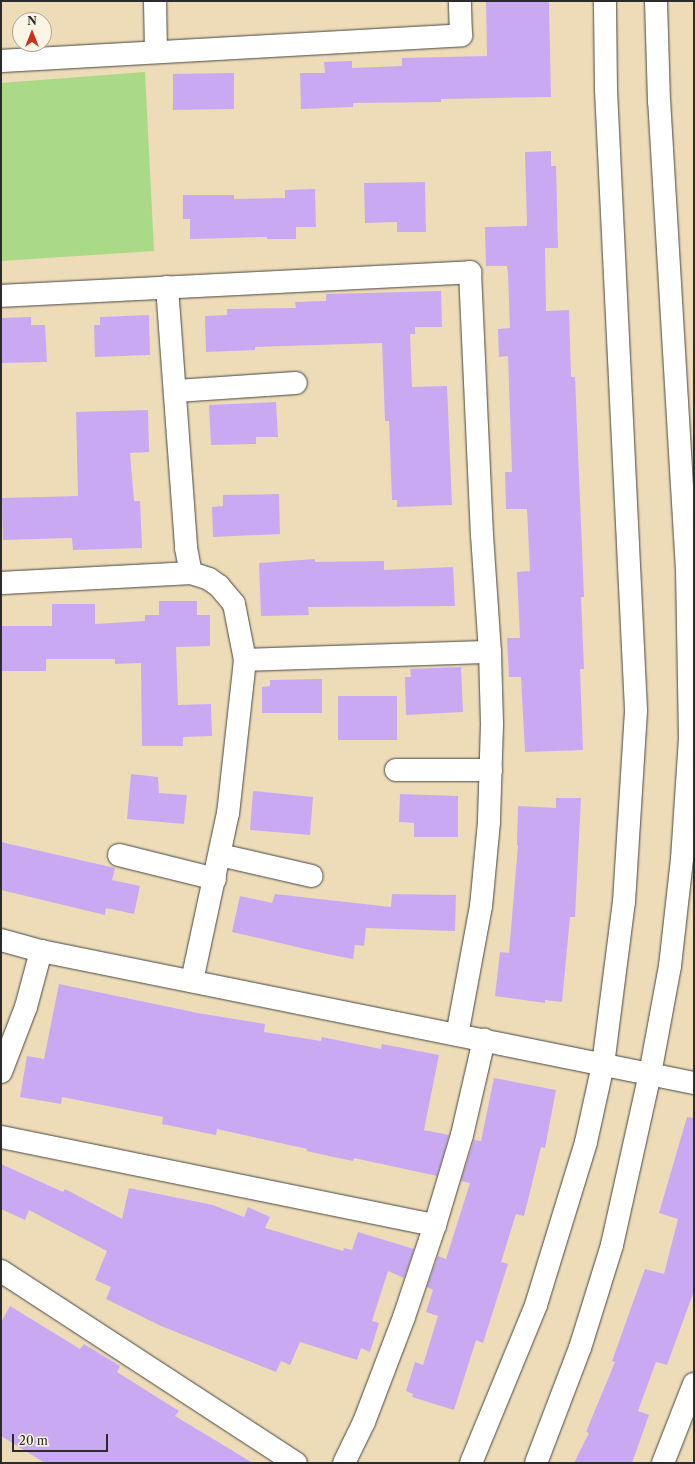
<!DOCTYPE html>
<html>
<head>
<meta charset="utf-8">
<style>
	body { margin:0 }
	#map { position:relative; width:695px; height:1464px; overflow:hidden; background:#eedcb9; font-family:"Libre Caslon Text",serif }
	div>[style] { position:absolute }
	.green>* { inset:0; background:#aad987 }
	.building>* { inset:0; background:#c9aaf2 }
	.roads { filter:drop-shadow(0 0 1px #484640) drop-shadow(0 0 1px #484640) }
	.minor>* { height:22px; margin:-11px; padding:0 11px; transform-origin:11px; border-radius:11px; background:#fff }
	span { translate:-50% -50%; white-space:nowrap; text-align:center; line-height:1.15; -webkit-text-stroke:3px #fcf5e5; paint-order:stroke }
	.frame { position:absolute; inset:0; border:2px solid #2b2b2b; pointer-events:none }
	.north { position:absolute; left:12px; top:12px; width:40px; height:40px; box-sizing:border-box; background:#fcf5e5; border:1px solid #a8a49b; border-radius:50%; rotate:0deg; font-size:11px; font-weight:700; line-height:16px; text-align:center; color:#2b2b2b }
	.north::after { content:''; display:block; margin:auto; width:14px; height:18px; background:#c8321e; clip-path:polygon(50% 0,100% 100%,50% 72%,0 100%) }
	.scale { position:absolute; left:12px; top:1434px; width:96px; height:18px; box-sizing:border-box; border:2px solid #2b2b2b; border-top:0; padding-left:5px; font-size:12px; line-height:14px; white-space:nowrap; color:#2b2b2b; -webkit-text-stroke:3px #fcf5e5; paint-order:stroke }
</style>
</head>
<body>
<div id="map">
	<div class="green">
		<i style="clip-path:polygon(145px 72px,154px 251px,1px 261px,1px 83px)"></i>
	</div>
	<div class="building">
		<i style="clip-path:polygon(486px 1px,549px 1px,551px 97px,441px 99px,441px 102px,353px 103px,353px 107px,301px 109px,300px 73px,325px 73px,324px 62px,352px 61px,352px 68px,402px 66px,402px 58px,487px 56px)"></i>
		<i style="clip-path:polygon(234px 73px,234px 109px,173px 110px,173px 74px)"></i>
		<i style="clip-path:polygon(551px 151px,551px 166px,556px 166px,558px 248px,545px 248px,546px 311px,569px 310px,571px 377px,575px 377px,584px 597px,581px 597px,584px 669px,580px 669px,583px 750px,525px 752px,521px 677px,509px 677px,507px 638px,520px 638px,517px 572px,530px 571px,527px 509px,506px 509px,505px 472px,512px 472px,508px 356px,499px 357px,498px 329px,510px 328px,508px 274px,507px 266px,486px 266px,485px 227px,527px 226px,525px 152px)"></i>
		<i style="clip-path:polygon(425px 182px,426px 232px,397px 232px,397px 222px,365px 223px,364px 183px)"></i>
		<i style="clip-path:polygon(315px 189px,316px 227px,296px 227px,296px 239px,267px 239px,267px 237px,190px 239px,190px 219px,183px 219px,183px 195px,234px 195px,234px 199px,285px 198px,285px 190px)"></i>
		<i style="clip-path:polygon(441px 291px,442px 327px,415px 327px,415px 334px,410px 334px,412px 387px,447px 386px,452px 505px,397px 507px,397px 500px,392px 500px,389px 421px,385px 421px,382px 343px,255px 347px,255px 350px,206px 352px,205px 316px,227px 315px,227px 309px,296px 308px,295px 302px,326px 301px,326px 294px)"></i>
		<i style="clip-path:polygon(149px 315px,150px 355px,95px 357px,94px 325px,100px 325px,100px 317px)"></i>
		<i style="clip-path:polygon(31px 317px,31px 325px,45px 325px,47px 362px,1px 363px,1px 318px)"></i>
		<i style="clip-path:polygon(276px 402px,278px 437px,256px 437px,256px 444px,211px 445px,209px 405px)"></i>
		<i style="clip-path:polygon(148px 410px,149px 452px,130px 453px,134px 501px,140px 501px,142px 548px,73px 550px,72px 538px,3px 540px,2px 498px,78px 496px,76px 412px)"></i>
		<i style="clip-path:polygon(279px 494px,280px 534px,213px 537px,212px 507px,223px 506px,223px 495px)"></i>
		<i style="clip-path:polygon(315px 559px,315px 562px,384px 561px,384px 570px,453px 567px,455px 606px,308px 607px,309px 615px,261px 616px,259px 563px)"></i>
		<i style="clip-path:polygon(159px 601px,197px 601px,197px 615px,210px 615px,210px 646px,176px 647px,178px 705px,211px 704px,212px 736px,183px 737px,183px 746px,142px 746px,141px 663px,115px 664px,115px 659px,46px 659px,46px 671px,1px 671px,1px 626px,52px 626px,52px 604px,95px 604px,95px 624px,145px 621px,145px 615px,159px 615px)"></i>
		<i style="clip-path:polygon(461px 667px,463px 712px,406px 715px,405px 677px,411px 677px,410px 669px)"></i>
		<i style="clip-path:polygon(322px 679px,322px 713px,262px 713px,262px 687px,270px 686px,270px 680px)"></i>
		<i style="clip-path:polygon(338px 696px,397px 696px,397px 740px,338px 740px)"></i>
		<i style="clip-path:polygon(131px 774px,158px 777px,159px 793px,187px 795px,184px 824px,127px 819px)"></i>
		<i style="clip-path:polygon(253px 791px,313px 797px,310px 835px,250px 830px)"></i>
		<i style="clip-path:polygon(400px 794px,458px 796px,458px 837px,414px 837px,414px 823px,399px 822px)"></i>
		<i style="clip-path:polygon(556px 798px,581px 798px,575px 917px,570px 917px,562px 1002px,545px 1000px,545px 1003px,495px 996px,500px 952px,509px 953px,518px 845px,517px 845px,518px 806px,556px 808px)"></i>
		<i style="clip-path:polygon(1px 842px,115px 868px,112px 880px,140px 886px,134px 914px,106px 908px,105px 915px,1px 890px)"></i>
		<i style="clip-path:polygon(275px 894px,391px 907px,392px 894px,456px 895px,455px 931px,366px 928px,364px 946px,355px 945px,353px 959px,327px 954px,232px 932px,240px 896px,272px 903px)"></i>
		<i style="clip-path:polygon(59px 984px,198px 1013px,265px 1024px,264px 1032px,321px 1041px,322px 1037px,381px 1049px,382px 1044px,439px 1055px,424px 1130px,449px 1135px,437px 1176px,354px 1158px,353px 1161px,306px 1151px,307px 1149px,217px 1129px,216px 1135px,162px 1124px,163px 1117px,62px 1097px,61px 1104px,20px 1097px,27px 1056px,44px 1059px)"></i>
		<i style="clip-path:polygon(494px 1078px,556px 1090px,545px 1148px,541px 1147px,524px 1216px,516px 1214px,501px 1262px,508px 1264px,483px 1343px,476px 1340px,454px 1410px,412px 1397px,413px 1394px,406px 1391px,415px 1362px,423px 1365px,438px 1316px,426px 1312px,433px 1290px,427px 1287px,438px 1256px,446px 1259px,470px 1183px,461px 1181px,474px 1140px,481px 1141px)"></i>
		<i style="clip-path:polygon(687px 1117px,694px 1118px,694px 1291px,667px 1365px,656px 1362px,638px 1411px,649px 1415px,632px 1463px,574px 1463px,589px 1433px,586px 1432px,615px 1362px,612px 1361px,645px 1269px,664px 1274px,678px 1219px,659px 1213px)"></i>
		<i style="clip-path:polygon(1px 1164px,63px 1192px,65px 1189px,122px 1219px,129px 1188px,213px 1205px,244px 1217px,248px 1207px,270px 1217px,265px 1228px,343px 1251px,344px 1248px,352px 1250px,358px 1232px,414px 1249px,404px 1278px,388px 1271px,372px 1321px,379px 1323px,370px 1352px,361px 1348px,357px 1360px,300px 1342px,290px 1365px,281px 1361px,276px 1372px,161px 1326px,106px 1299px,111px 1287px,95px 1280px,107px 1251px,29px 1210px,25px 1220px,1px 1209px)"></i>
		<i style="clip-path:polygon(10px 1306px,80px 1349px,84px 1344px,120px 1366px,117px 1372px,179px 1411px,175px 1416px,253px 1463px,45px 1463px,1px 1436px,1px 1322px)"></i>
	</div>
	<div class="roads">
		<div class="minor">
			<i style="left:155px;top:1px;width:51px;rotate:88.9deg"></i>
			<i style="left:1px;top:61px;width:461px;rotate:-3.2deg"></i>
			<i style="left:461px;top:35px;width:34px;rotate:-92deg"></i>
			<i style="left:167px;top:287px;width:262px;rotate:85.8deg"></i>
			<i style="left:186px;top:548px;width:25px;rotate:79deg"></i>
			<i style="left:191px;top:573px;width:19px;rotate:18deg"></i>
			<i style="left:209px;top:579px;width:12px;rotate:35deg"></i>
			<i style="left:219px;top:586px;width:23px;rotate:50deg"></i>
			<i style="left:234px;top:604px;width:57px;rotate:78.9deg"></i>
			<i style="left:245px;top:660px;width:154px;rotate:96.3deg"></i>
			<i style="left:228px;top:813px;width:172px;rotate:102.1deg"></i>
			<i style="left:1px;top:296px;width:470px;rotate:-2.9deg"></i>
			<i style="left:470px;top:272px;width:263px;rotate:87.4deg"></i>
			<i style="left:482px;top:535px;width:117px;rotate:86.1deg"></i>
			<i style="left:490px;top:652px;width:72px;rotate:88.4deg"></i>
			<i style="left:492px;top:724px;width:98px;rotate:91.8deg"></i>
			<i style="left:489px;top:822px;width:84px;rotate:95.4deg"></i>
			<i style="left:481px;top:906px;width:131px;rotate:100.5deg"></i>
			<i style="left:176px;top:391px;width:120px;rotate:-3.8deg"></i>
			<i style="left:1px;top:583px;width:190px;rotate:-3deg"></i>
			<i style="left:245px;top:660px;width:245px;rotate:-1.9deg"></i>
			<i style="left:396px;top:770px;width:95px"></i>
			<i style="left:119px;top:855px;width:99px;rotate:14deg"></i>
			<i style="left:220px;top:855px;width:94px;rotate:12.9deg"></i>
			<i style="left:1px;top:940px;width:41px;rotate:15.4deg"></i>
			<i style="left:41px;top:951px;width:666px;rotate:11.43deg"></i>
			<i style="left:1px;top:1072px;width:70px;rotate:-69deg"></i>
			<i style="left:26px;top:1007px;width:58px;rotate:-75deg"></i>
			<i style="left:1px;top:1137px;width:443px;rotate:11.5deg"></i>
			<i style="left:1px;top:1271px;width:352px;rotate:33.1deg"></i>
			<i style="left:344px;top:1463px;width:46px;rotate:-64deg"></i>
			<i style="left:364px;top:1422px;width:112px;rotate:-69.1deg"></i>
			<i style="left:404px;top:1317px;width:97px;rotate:-71.4deg"></i>
			<i style="left:435px;top:1225px;width:94px;rotate:-73.3deg"></i>
			<i style="left:462px;top:1135px;width:98px;rotate:-77deg"></i>
			<i style="left:471px;top:1463px;width:171px;rotate:-67.6deg"></i>
			<i style="left:536px;top:1305px;width:170px;rotate:-72.9deg"></i>
			<i style="left:586px;top:1142px;width:79px;rotate:-77.6deg"></i>
			<i style="left:603px;top:1065px;width:164px;rotate:-82.7deg"></i>
			<i style="left:624px;top:902px;width:192px;rotate:-86.4deg"></i>
			<i style="left:636px;top:710px;width:622px;rotate:-92.77deg"></i>
			<i style="left:606px;top:89px;width:88px;rotate:-90.7deg"></i>
			<i style="left:536px;top:1463px;width:123px;rotate:-69.1deg"></i>
			<i style="left:580px;top:1348px;width:108px;rotate:-72.7deg"></i>
			<i style="left:612px;top:1245px;width:175px;rotate:-77.5deg"></i>
			<i style="left:650px;top:1074px;width:110px;rotate:-79.5deg"></i>
			<i style="left:670px;top:966px;width:108px;rotate:-83.6deg"></i>
			<i style="left:682px;top:859px;width:119px;rotate:-86.2deg"></i>
			<i style="left:690px;top:740px;width:170px;rotate:-91deg"></i>
			<i style="left:687px;top:570px;width:469px;rotate:-93.4deg"></i>
			<i style="left:659px;top:102px;width:101px;rotate:-91.7deg"></i>
			<i style="left:663px;top:1463px;width:85px;rotate:-68.6deg"></i>
		</div>
	</div>
	<div class="frame"></div>
	<div class="north">N</div>
	<div class="scale">20 m</div>
</div>
</body>
</html>
